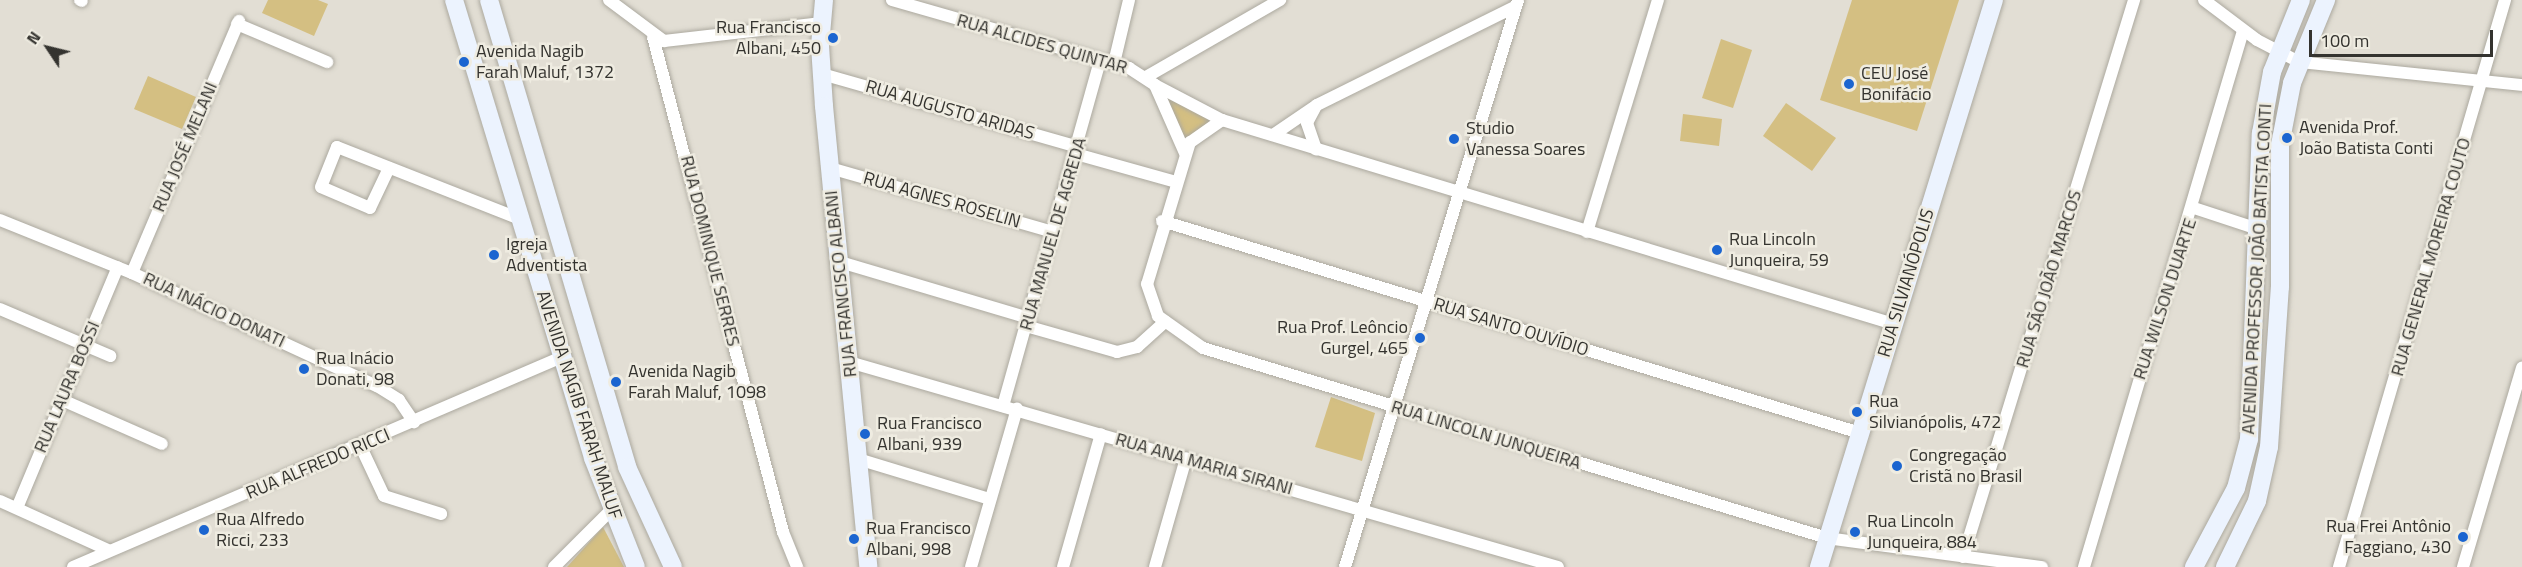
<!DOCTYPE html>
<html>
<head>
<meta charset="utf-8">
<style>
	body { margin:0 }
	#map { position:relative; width:2522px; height:567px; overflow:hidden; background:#e2ded4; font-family:"Titillium Web",sans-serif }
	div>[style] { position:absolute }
	.green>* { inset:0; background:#d4bf82 }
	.roads { filter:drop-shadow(0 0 2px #aca99f) drop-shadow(0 0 2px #aca99f) }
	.street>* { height:12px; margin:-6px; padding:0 6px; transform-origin:6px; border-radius:6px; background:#fff }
	.secondary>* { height:18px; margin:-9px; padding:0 9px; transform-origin:9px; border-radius:9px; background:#ecf3fe }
	.dots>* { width:16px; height:16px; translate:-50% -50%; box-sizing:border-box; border:3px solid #efece1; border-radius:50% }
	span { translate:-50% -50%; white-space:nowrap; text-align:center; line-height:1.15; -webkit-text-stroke:5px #efece1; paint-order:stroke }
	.poi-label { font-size:18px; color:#34332f }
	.right { translate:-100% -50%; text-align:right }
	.left { translate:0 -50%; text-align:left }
	.street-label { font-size:18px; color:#34332f }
	.north { position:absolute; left:18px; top:18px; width:60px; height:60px; -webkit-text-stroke:4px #efece1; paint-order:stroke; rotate:305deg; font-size:16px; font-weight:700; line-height:24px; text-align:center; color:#34332f }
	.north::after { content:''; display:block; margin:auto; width:21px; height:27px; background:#34332f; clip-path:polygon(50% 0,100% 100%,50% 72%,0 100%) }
	.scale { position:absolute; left:2309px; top:30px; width:184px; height:27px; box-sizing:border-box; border:3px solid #34332f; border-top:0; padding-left:8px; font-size:18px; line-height:21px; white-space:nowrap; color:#34332f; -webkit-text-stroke:4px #efece1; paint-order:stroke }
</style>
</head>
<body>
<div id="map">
	<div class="green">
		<i style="clip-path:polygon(268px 0,318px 0,328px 4px,314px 36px,262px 13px)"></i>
		<i style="clip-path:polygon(1852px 0,1959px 0,1917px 131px,1820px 100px)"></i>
		<i style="clip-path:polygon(1721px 39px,1752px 50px,1733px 108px,1702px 98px)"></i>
		<i style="clip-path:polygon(148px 76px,196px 97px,182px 129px,134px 109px)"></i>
		<i style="clip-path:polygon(1167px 98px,1185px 106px,1218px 119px,1185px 147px)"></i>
		<i style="clip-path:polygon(1786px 103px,1836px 138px,1812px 171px,1763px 136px)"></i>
		<i style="clip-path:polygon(1683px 114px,1722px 119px,1719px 146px,1680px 141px)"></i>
		<i style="clip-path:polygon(1331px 397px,1375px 413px,1362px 461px,1315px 447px)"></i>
		<i style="clip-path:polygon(603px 527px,624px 567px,567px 567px)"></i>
	</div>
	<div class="roads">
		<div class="street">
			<i style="left:80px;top:0;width:2px;rotate:27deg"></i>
			<i style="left:609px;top:0;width:69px;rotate:36.7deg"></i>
			<i style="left:664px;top:41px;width:159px;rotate:-6.5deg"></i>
			<i style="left:892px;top:0;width:247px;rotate:16deg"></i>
			<i style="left:1129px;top:68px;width:31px;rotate:33deg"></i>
			<i style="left:1155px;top:85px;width:74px;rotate:66.2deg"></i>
			<i style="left:2204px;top:0;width:66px;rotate:37deg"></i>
			<i style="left:2257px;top:40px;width:47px;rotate:27.6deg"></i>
			<i style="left:2299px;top:62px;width:224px;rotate:5.9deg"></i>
			<i style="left:237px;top:24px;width:98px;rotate:22.9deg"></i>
			<i style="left:653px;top:37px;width:512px;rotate:75.28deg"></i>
			<i style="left:783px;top:532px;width:38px;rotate:68deg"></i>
			<i style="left:1114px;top:63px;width:65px;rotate:-76.6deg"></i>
			<i style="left:822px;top:74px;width:266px;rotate:15.9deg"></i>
			<i style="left:1146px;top:77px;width:155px;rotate:-29.9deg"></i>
			<i style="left:1155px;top:85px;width:76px;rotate:27.6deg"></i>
			<i style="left:1222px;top:120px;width:702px;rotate:16.89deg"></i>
			<i style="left:1316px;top:106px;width:19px;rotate:118deg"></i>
			<i style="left:1307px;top:123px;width:28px;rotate:71deg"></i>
			<i style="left:1222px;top:120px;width:39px;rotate:145deg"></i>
			<i style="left:1190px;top:142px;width:148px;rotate:106.8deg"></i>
			<i style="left:1147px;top:284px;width:34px;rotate:71deg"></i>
			<i style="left:1158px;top:316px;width:55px;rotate:35.4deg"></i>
			<i style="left:1203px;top:348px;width:652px;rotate:16.93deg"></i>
			<i style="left:1827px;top:538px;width:217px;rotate:7.7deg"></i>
			<i style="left:1273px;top:135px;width:53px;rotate:-34.3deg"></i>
			<i style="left:1317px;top:105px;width:222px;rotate:-26.4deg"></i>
			<i style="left:1076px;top:154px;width:104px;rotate:15.6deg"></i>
			<i style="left:389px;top:168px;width:44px;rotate:115.4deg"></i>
			<i style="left:370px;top:208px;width:53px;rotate:-156.8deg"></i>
			<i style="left:321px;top:187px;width:43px;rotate:-68.2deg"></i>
			<i style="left:337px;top:147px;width:197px;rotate:21.5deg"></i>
			<i style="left:830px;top:168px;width:232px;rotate:16deg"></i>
			<i style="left:2194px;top:208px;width:67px;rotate:18.2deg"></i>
			<i style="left:0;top:220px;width:142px;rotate:21.9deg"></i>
			<i style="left:132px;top:273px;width:270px;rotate:24.8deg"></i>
			<i style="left:377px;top:386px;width:26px;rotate:32deg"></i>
			<i style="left:399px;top:400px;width:27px;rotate:56deg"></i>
			<i style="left:1162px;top:221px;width:729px;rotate:16.89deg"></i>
			<i style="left:1587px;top:232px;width:243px;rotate:-73deg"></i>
			<i style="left:840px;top:262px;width:197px;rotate:16.5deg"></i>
			<i style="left:132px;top:273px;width:274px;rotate:-67deg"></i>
			<i style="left:0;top:309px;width:120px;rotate:23.1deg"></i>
			<i style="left:1026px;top:326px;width:95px;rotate:15.9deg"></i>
			<i style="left:1117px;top:352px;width:21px;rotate:-14deg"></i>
			<i style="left:1137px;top:347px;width:38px;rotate:-42deg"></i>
			<i style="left:849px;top:362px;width:738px;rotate:16.13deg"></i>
			<i style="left:62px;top:400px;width:109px;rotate:23.7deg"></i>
			<i style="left:1003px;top:406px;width:359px;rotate:-74.3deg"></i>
			<i style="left:360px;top:445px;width:56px;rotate:64.8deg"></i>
			<i style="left:384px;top:496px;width:60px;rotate:17.5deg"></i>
			<i style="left:858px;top:459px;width:138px;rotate:16.9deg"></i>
			<i style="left:0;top:501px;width:119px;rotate:24.4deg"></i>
			<i style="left:17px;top:508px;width:261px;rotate:-67.3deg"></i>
			<i style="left:1963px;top:557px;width:583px;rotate:-72.93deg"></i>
			<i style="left:73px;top:567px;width:532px;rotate:-23.24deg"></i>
			<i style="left:554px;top:567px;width:79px;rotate:-45deg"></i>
			<i style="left:971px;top:567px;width:165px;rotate:-73.8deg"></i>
			<i style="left:1063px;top:567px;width:138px;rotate:-74.1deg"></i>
			<i style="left:1155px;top:567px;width:113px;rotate:-74.1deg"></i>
			<i style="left:1345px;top:567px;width:593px;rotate:-73.03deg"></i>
			<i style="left:2084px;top:567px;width:559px;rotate:-73.48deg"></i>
			<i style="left:2339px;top:567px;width:591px;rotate:-73.68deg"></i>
			<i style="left:2463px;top:567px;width:208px;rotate:-73.5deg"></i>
		</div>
		<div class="secondary">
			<i style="left:454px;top:0;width:479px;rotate:73.1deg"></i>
			<i style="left:593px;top:458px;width:117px;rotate:68.5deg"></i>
			<i style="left:489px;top:0;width:487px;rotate:73.5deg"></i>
			<i style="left:627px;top:467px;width:110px;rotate:65.3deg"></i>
			<i style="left:824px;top:0;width:46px;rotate:95deg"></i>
			<i style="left:820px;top:46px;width:60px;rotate:86.2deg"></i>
			<i style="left:824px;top:106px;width:463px;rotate:84.5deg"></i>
			<i style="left:1819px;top:567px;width:593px;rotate:-72.85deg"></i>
			<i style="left:2194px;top:567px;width:89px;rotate:-62deg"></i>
			<i style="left:2236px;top:488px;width:51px;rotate:-75.1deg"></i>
			<i style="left:2249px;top:439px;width:306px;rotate:-87.8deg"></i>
			<i style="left:2261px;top:133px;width:62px;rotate:-79.8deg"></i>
			<i style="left:2272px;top:72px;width:78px;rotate:-68.1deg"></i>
			<i style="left:2225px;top:567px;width:73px;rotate:-64.1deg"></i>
			<i style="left:2257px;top:501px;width:55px;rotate:-77.5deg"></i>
			<i style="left:2269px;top:447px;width:160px;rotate:-86.1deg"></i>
			<i style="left:2280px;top:287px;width:142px;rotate:-90deg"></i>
			<i style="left:2280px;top:145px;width:63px;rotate:-79deg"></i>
			<i style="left:2292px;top:83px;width:90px;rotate:-67.7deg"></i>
		</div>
	</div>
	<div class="dots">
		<i style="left:833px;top:38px;background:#1b65d0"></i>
		<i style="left:464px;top:62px;background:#1b65d0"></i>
		<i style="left:1849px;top:84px;background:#1b65d0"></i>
		<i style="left:2287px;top:138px;background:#1b65d0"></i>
		<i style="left:1454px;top:139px;background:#1b65d0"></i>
		<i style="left:1717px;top:250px;background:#1b65d0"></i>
		<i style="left:494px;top:255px;background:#1b65d0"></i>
		<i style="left:1420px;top:338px;background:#1b65d0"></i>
		<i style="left:304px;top:369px;background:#1b65d0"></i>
		<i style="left:616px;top:382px;background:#1b65d0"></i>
		<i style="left:1857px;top:412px;background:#1b65d0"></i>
		<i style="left:865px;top:434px;background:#1b65d0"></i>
		<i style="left:1897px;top:466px;background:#1b65d0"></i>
		<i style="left:204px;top:530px;background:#1b65d0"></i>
		<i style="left:1855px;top:532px;background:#1b65d0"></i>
		<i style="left:2463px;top:537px;background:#1b65d0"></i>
		<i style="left:854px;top:539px;background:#1b65d0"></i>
	</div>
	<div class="poi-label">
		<span class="right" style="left:821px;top:38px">Rua Francisco<br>Albani, 450</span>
		<span class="left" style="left:476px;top:62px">Avenida Nagib<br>Farah Maluf, 1372</span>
		<span class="left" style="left:1861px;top:84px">CEU José<br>Bonifácio</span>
		<span class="left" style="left:2299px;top:138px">Avenida Prof.<br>João Batista Conti</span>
		<span class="left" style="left:1466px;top:139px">Studio<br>Vanessa Soares</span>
		<span class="left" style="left:1729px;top:250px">Rua Lincoln<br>Junqueira, 59</span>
		<span class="left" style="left:506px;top:255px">Igreja<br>Adventista</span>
		<span class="right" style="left:1408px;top:338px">Rua Prof. Leôncio<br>Gurgel, 465</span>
		<span class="left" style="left:316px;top:369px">Rua Inácio<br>Donati, 98</span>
		<span class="left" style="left:628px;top:382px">Avenida Nagib<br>Farah Maluf, 1098</span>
		<span class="left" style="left:1869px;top:412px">Rua<br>Silvianópolis, 472</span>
		<span class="left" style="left:877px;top:434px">Rua Francisco<br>Albani, 939</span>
		<span class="left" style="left:1909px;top:466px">Congregação<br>Cristã no Brasil</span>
		<span class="left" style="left:216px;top:530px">Rua Alfredo<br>Ricci, 233</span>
		<span class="left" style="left:1867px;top:532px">Rua Lincoln<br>Junqueira, 884</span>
		<span class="right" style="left:2451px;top:537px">Rua Frei Antônio<br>Faggiano, 430</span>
		<span class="left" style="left:866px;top:539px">Rua Francisco<br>Albani, 998</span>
	</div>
	<div class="street-label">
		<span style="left:1042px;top:44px;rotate:16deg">RUA ALCIDES QUINTAR</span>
		<span style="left:950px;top:110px;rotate:16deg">RUA AUGUSTO ARIDAS</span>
		<span style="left:185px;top:147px;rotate:-67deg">RUA JOSÉ MELANI</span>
		<span style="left:942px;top:200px;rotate:16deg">RUA AGNES ROSELIN</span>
		<span style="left:1053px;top:234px;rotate:-74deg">RUA MANUEL DE AGREDA</span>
		<span style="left:710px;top:251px;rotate:76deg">RUA DOMINIQUE SERRES</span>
		<span style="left:2431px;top:257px;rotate:-74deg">RUA GENERAL MOREIRA COUTO</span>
		<span style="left:2257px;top:269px;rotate:-87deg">AVENIDA PROFESSOR JOÃO BATISTA CONTI</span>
		<span style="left:2049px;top:279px;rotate:-73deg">RUA SÃO JOÃO MARCOS</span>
		<span style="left:1906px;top:283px;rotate:-73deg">RUA SILVIANÓPOLIS</span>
		<span style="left:841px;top:284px;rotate:-96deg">RUA FRANCISCO ALBANI</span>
		<span style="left:2165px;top:299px;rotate:-72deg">RUA WILSON DUARTE</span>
		<span style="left:214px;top:310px;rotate:25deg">RUA INÁCIO DONATI</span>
		<span style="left:1511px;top:327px;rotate:17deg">RUA SANTO OUVÍDIO</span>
		<span style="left:67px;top:387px;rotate:-67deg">RUA LAURA BOSSI</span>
		<span style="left:579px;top:405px;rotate:72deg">AVENIDA NAGIB FARAH MALUF</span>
		<span style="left:1486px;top:435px;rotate:17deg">RUA LINCOLN JUNQUEIRA</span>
		<span style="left:318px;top:464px;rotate:-23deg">RUA ALFREDO RICCI</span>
		<span style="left:1204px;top:464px;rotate:16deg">RUA ANA MARIA SIRANI</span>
	</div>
	<div class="north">N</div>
	<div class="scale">100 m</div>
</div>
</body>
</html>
